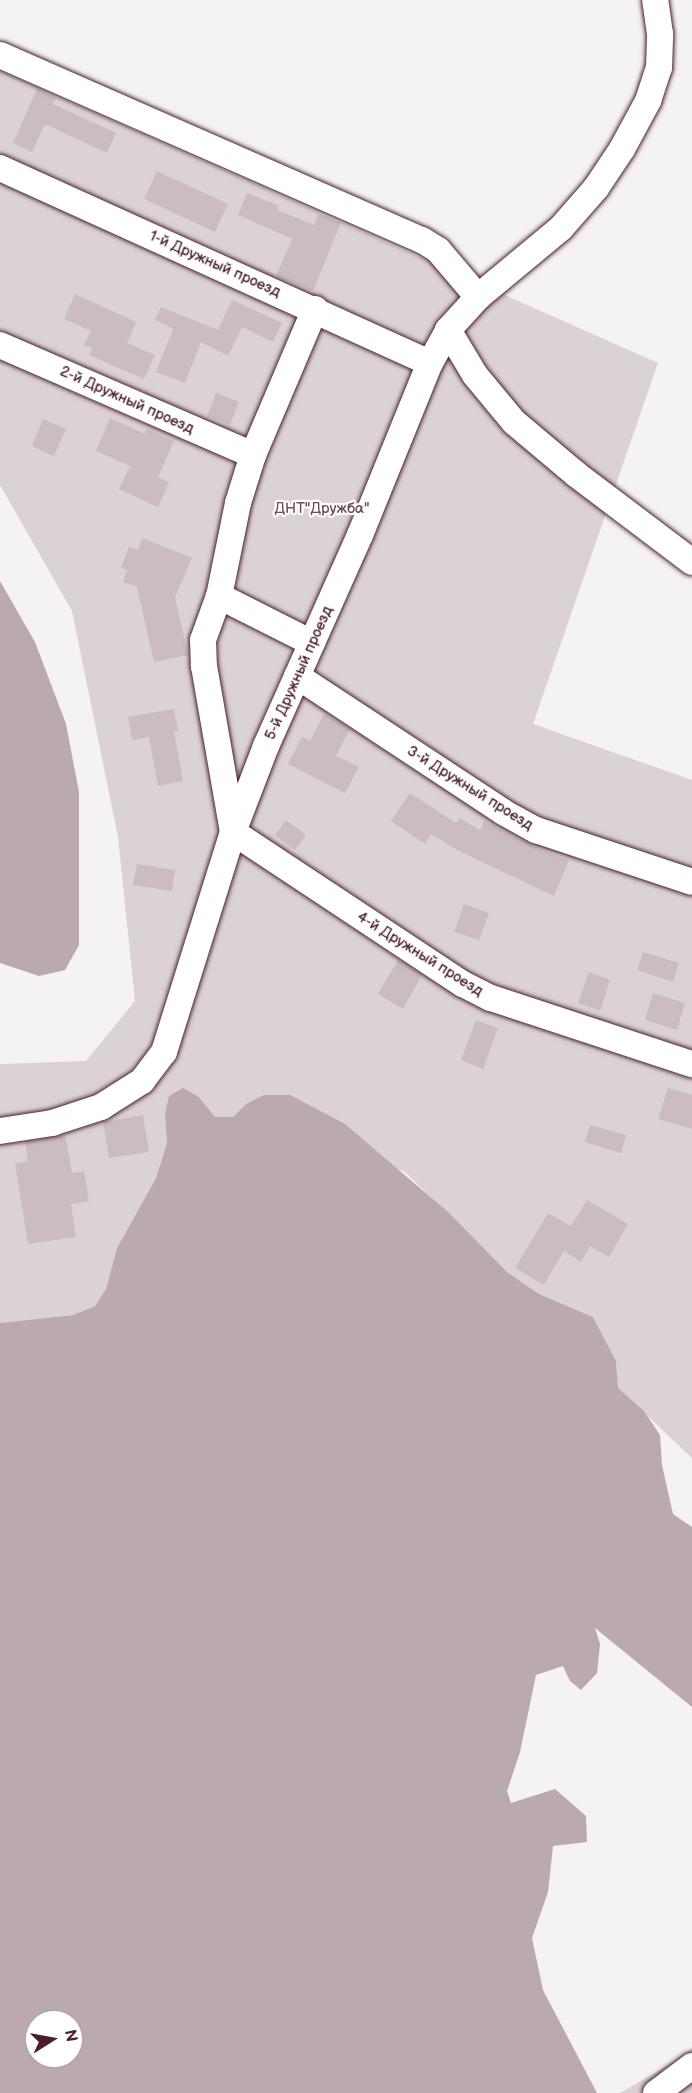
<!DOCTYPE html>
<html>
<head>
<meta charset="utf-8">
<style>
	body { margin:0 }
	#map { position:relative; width:692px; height:2093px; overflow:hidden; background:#f4f2f2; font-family:"Balsamiq Sans",sans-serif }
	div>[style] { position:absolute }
	.green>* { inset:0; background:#dbd2d5 }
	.water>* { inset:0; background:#baa9ae }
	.building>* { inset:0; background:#cabdc1 }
	.roads { filter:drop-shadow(0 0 2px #4a1f2b) drop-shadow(0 0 2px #4a1f2b) }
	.minor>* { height:26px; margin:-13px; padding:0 13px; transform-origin:13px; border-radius:13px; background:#fff }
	span { translate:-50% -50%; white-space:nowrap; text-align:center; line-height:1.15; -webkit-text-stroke:4.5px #fff; paint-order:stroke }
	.street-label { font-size:15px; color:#4a1f2b }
	.park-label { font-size:15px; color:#6e4c56 }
	.north { position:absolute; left:24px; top:2009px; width:60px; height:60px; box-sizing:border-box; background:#fff; border:2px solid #b7a5aa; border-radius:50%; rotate:79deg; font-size:16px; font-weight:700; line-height:24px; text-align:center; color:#4a1f2b }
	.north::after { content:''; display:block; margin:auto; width:21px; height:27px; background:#4a1f2b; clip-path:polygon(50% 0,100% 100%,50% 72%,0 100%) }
</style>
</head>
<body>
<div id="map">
	<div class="green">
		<i style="clip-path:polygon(0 71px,658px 363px,533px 724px,692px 780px,692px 1458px,618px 1388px,616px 1361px,593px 1317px,539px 1294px,507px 1272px,405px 1172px,246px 1104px,233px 1117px,215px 1117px,199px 1097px,165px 1114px,167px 1143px,156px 1178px,117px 1248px,106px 1289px,95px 1306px,73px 1315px,0 1323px,0 1064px,86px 1061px,135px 1001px,118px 837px,72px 611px,0 485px)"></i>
		<i style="clip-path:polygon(692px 2048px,692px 2093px,620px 2093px,675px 2061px)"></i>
	</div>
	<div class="water">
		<i style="clip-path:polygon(0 581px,35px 642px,66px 724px,79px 792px,79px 945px,65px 970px,39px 976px,0 963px)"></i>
		<i style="clip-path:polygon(evenodd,183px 1088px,199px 1097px,215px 1117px,233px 1117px,246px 1104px,264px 1095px,290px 1095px,345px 1124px,448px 1212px,507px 1272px,539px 1294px,593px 1317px,616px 1361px,618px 1388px,644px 1411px,660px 1435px,662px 1465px,673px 1514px,692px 1527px,692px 1707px,595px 1628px,600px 1644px,597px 1673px,581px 1690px,570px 1681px,563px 1666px,536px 1675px,520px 1752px,507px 1791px,511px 1803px,555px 1789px,586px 1816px,587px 1842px,553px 1846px,548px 1892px,532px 1938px,543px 1990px,597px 2093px,0 2093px,0 1323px,73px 1315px,95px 1306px,106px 1289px,117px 1248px,156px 1178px,167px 1143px,165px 1114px,169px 1096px,183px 1088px,36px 2021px,72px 2021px,72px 2057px,36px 2057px,36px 2021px)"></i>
	</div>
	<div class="building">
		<i style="clip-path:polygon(37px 89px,56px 98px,53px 104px,116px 133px,107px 153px,45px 124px,32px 152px,13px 143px)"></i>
		<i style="clip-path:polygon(157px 171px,228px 204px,215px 232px,144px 199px)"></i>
		<i style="clip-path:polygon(247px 193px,279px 206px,277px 210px,314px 225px,319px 214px,341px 223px,313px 291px,276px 276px,292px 239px,238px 215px)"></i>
		<i style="clip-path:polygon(75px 294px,136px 322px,127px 343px,155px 355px,144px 379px,89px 355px,92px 348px,84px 345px,91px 331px,64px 319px)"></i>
		<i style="clip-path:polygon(232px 300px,282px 323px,273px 342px,242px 327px,228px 356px,201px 342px,185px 383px,156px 372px,173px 329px,155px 320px,161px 307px,218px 330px)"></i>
		<i style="clip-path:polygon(216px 393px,239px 402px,230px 425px,207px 416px)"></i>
		<i style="clip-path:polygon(110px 418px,145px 434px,147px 429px,174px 441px,158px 477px,169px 482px,158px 507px,119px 489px,130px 466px,96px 451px)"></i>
		<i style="clip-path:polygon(43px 419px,66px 429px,54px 456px,32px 446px)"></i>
		<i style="clip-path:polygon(142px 538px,192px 558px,175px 597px,188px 655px,154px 662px,137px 587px,123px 582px,127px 570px,121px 568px,129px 547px,138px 550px)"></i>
		<i style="clip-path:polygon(174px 709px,178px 731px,174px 732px,183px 781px,158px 786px,149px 737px,132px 740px,128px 717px)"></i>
		<i style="clip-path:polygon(324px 714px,350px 729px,336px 756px,359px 767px,345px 793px,288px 764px,302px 737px,310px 741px)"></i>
		<i style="clip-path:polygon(410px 793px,456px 823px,460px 818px,480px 830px,484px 821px,536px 848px,569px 860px,554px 896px,457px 850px,431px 834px,425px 844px,391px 821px)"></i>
		<i style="clip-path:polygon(286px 820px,306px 835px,295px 850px,275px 835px)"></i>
		<i style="clip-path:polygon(137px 864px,175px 870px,172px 891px,133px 885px)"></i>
		<i style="clip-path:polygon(464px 904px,489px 913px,479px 940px,454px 932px)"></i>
		<i style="clip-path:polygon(643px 952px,679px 963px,673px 982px,637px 970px)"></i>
		<i style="clip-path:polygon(398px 960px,422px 975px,403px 1009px,378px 994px)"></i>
		<i style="clip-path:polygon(589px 972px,610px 980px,600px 1011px,578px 1003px)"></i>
		<i style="clip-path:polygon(653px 993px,685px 1003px,677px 1030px,645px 1020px)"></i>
		<i style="clip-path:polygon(476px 1020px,498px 1028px,483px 1069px,461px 1060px)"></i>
		<i style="clip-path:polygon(668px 1088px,692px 1095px,692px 1129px,658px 1119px)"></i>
		<i style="clip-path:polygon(143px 1115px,149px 1152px,109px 1158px,103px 1122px)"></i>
		<i style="clip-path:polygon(590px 1125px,626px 1135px,621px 1153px,585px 1142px)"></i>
		<i style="clip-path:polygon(65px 1135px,72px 1173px,84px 1171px,89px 1201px,71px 1204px,76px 1237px,28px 1244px,15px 1164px,28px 1161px,25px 1142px)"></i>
		<i style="clip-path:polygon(587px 1200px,628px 1224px,609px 1257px,590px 1246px,581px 1262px,564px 1251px,544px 1285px,515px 1268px,548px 1213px,571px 1226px)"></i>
	</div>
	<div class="roads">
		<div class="minor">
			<i style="left:0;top:55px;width:461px;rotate:23.7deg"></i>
			<i style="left:422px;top:240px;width:19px;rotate:32deg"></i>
			<i style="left:438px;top:250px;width:62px;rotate:49.6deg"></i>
			<i style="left:0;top:168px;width:472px;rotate:24.4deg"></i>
			<i style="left:315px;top:309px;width:159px;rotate:113deg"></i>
			<i style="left:253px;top:455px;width:50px;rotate:107.4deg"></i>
			<i style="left:238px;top:503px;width:95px;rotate:101.5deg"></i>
			<i style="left:219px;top:596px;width:47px;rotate:110deg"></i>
			<i style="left:203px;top:640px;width:26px;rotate:88deg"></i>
			<i style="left:204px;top:666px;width:169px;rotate:80.1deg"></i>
			<i style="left:233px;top:832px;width:276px;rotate:33.5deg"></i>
			<i style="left:463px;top:984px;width:31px;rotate:27deg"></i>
			<i style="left:491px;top:998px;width:212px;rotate:18.2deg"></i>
			<i style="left:448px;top:330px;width:52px;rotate:59deg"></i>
			<i style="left:475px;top:375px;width:61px;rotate:50.3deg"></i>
			<i style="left:514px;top:422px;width:82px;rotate:40.1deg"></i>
			<i style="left:577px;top:475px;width:144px;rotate:37.1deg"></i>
			<i style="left:0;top:345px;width:276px;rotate:23.5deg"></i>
			<i style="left:219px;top:596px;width:104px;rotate:26.8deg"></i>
			<i style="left:297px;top:676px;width:247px;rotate:33.4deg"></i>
			<i style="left:503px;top:812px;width:38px;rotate:29deg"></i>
			<i style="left:536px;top:830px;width:164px;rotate:18.4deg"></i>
			<i style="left:0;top:1131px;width:53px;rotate:-8.7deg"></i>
			<i style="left:52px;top:1123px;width:52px;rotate:-18.1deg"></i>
			<i style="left:101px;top:1107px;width:49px;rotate:-32.4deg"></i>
			<i style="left:142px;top:1081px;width:36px;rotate:-53deg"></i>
			<i style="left:164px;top:1052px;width:231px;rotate:-72.6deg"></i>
			<i style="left:233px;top:832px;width:92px;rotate:-69deg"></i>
			<i style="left:266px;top:746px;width:231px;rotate:-66deg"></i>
			<i style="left:360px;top:535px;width:186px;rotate:-67.9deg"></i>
			<i style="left:430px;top:363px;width:38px;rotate:-61deg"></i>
			<i style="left:448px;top:330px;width:45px;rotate:-47.7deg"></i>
			<i style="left:478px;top:297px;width:108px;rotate:-39.7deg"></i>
			<i style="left:561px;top:228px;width:53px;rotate:-48.8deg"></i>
			<i style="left:596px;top:188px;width:47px;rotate:-56.3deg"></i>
			<i style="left:622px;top:149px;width:55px;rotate:-61.6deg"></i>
			<i style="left:648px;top:101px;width:35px;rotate:-72deg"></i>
			<i style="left:659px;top:68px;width:34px;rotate:-88deg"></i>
			<i style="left:660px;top:34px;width:34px;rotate:-98deg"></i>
			<i style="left:656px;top:2093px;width:45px;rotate:-36.9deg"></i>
		</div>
	</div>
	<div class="street-label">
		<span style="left:215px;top:264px;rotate:24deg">1-й Дружный проезд</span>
		<span style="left:127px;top:400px;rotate:24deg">2-й Дружный проезд</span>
		<span style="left:299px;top:673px;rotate:-66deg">5-й Дружный проезд</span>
		<span style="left:470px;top:788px;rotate:32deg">3-й Дружный проезд</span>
		<span style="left:420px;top:954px;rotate:32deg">4-й Дружный проезд</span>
	</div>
	<div class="park-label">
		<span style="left:322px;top:509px">ДНТ"Дружба"</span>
	</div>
	<div class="north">N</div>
</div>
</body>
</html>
